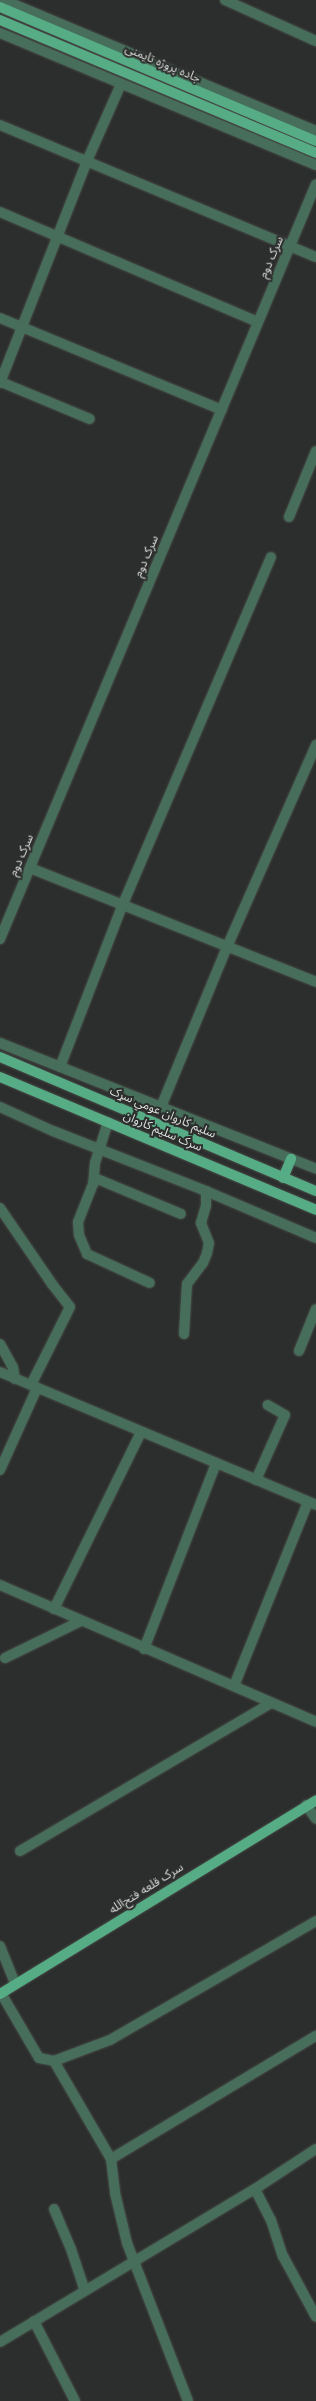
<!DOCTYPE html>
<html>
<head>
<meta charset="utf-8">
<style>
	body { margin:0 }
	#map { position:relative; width:316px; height:2401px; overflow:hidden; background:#2b2e2c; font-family:Mulish,"Noto Sans Arabic",sans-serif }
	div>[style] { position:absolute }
	.roads { filter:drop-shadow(0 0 1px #474a48) drop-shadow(0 0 1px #474a48) }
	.minor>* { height:10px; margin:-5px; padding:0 5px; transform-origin:5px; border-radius:5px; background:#466e5a }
	.major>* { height:10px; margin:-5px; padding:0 5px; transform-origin:5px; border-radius:5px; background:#56ad85 }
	span { translate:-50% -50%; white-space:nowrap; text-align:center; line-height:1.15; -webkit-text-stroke:4px #2b2e2c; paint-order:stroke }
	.street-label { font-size:12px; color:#dddfdd }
</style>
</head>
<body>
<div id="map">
	<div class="roads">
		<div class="minor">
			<i style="left:4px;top:0;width:338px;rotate:22.8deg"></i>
			<i style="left:225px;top:0;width:100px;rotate:24.3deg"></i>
			<i style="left:0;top:33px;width:342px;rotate:22.7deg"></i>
			<i style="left:0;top:125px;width:342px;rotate:22.7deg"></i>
			<i style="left:0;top:212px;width:280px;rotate:23.1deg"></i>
			<i style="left:0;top:318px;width:240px;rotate:22.5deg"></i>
			<i style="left:1px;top:382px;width:96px;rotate:22.6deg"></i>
			<i style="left:0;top:383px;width:238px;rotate:-68.6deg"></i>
			<i style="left:87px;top:161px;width:84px;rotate:-66.2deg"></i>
			<i style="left:289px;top:517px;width:71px;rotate:-67.8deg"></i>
			<i style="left:30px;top:868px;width:308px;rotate:21.7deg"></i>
			<i style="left:0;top:939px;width:818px;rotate:-67.29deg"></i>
			<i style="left:0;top:1043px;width:340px;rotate:21.7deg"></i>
			<i style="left:60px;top:1067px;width:175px;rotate:-68.9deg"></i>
			<i style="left:123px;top:904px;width:377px;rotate:-66.9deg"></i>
			<i style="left:0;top:1107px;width:58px;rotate:24.4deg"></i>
			<i style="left:53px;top:1131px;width:164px;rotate:21.4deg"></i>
			<i style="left:206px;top:1191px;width:120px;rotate:23.1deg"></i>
			<i style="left:161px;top:1107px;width:173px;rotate:-67.6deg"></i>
			<i style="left:227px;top:947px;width:221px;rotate:-66.2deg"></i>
			<i style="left:108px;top:1122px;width:43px;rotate:107.6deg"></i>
			<i style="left:95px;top:1163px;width:21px;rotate:95deg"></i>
			<i style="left:93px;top:1184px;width:41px;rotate:111.5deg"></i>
			<i style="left:78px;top:1222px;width:13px;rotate:86deg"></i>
			<i style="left:79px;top:1235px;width:21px;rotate:67deg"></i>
			<i style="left:87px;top:1254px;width:69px;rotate:24.7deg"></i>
			<i style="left:95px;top:1178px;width:93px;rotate:22.7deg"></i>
			<i style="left:0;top:1208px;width:92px;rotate:55.6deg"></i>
			<i style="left:52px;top:1284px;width:29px;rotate:52deg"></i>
			<i style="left:70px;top:1307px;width:87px;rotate:116.6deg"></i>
			<i style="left:184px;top:1334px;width:50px;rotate:-86.6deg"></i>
			<i style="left:187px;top:1284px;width:26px;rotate:-53deg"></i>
			<i style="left:203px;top:1263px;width:11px;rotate:-68deg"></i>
			<i style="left:207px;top:1253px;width:10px;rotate:-79deg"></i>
			<i style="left:209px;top:1243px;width:22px;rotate:-112deg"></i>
			<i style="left:201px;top:1223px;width:18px;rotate:-74deg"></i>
			<i style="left:206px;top:1206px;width:15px;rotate:-90deg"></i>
			<i style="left:0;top:1344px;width:26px;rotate:61deg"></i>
			<i style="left:13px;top:1367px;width:12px;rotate:81deg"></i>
			<i style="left:299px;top:1351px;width:45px;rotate:-68deg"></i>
			<i style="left:0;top:1372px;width:343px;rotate:22.8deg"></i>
			<i style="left:0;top:1470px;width:90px;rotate:-65.7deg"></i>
			<i style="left:256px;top:1480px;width:71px;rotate:-66deg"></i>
			<i style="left:285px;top:1415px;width:20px;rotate:-150deg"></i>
			<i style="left:0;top:1585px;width:344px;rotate:23.4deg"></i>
			<i style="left:54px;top:1609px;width:197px;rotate:-63.8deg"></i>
			<i style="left:144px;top:1649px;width:199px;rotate:-68.8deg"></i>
			<i style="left:5px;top:1658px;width:85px;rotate:-26deg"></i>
			<i style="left:234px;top:1686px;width:198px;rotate:-68.1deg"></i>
			<i style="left:306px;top:1805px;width:17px;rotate:54deg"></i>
			<i style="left:20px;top:1851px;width:291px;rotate:-30.5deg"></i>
			<i style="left:0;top:1946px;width:40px;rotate:68deg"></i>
			<i style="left:1px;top:1993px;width:75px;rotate:59.7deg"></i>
			<i style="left:39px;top:2058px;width:15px;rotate:11deg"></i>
			<i style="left:54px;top:2061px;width:60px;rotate:-20.6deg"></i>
			<i style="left:110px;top:2040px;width:238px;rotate:-30deg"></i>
			<i style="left:54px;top:2061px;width:113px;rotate:59.8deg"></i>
			<i style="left:111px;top:2159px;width:34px;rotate:83deg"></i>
			<i style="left:115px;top:2193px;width:51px;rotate:76.5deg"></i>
			<i style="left:127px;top:2243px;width:169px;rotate:68.9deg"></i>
			<i style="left:111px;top:2159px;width:239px;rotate:-31deg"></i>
			<i style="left:255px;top:2189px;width:35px;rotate:63deg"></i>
			<i style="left:271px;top:2220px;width:38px;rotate:72deg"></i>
			<i style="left:283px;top:2256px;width:69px;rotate:61.6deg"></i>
			<i style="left:54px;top:2209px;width:43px;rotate:67deg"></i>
			<i style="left:71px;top:2249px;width:44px;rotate:71.6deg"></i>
			<i style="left:34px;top:2321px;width:90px;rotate:62.9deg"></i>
			<i style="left:0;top:2342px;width:297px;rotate:-31deg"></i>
			<i style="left:255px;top:2189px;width:73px;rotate:-33.3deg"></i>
		</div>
		<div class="major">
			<i style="left:0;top:7px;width:343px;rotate:23deg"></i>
			<i style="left:0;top:20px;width:343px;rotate:22.8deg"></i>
			<i style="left:0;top:1057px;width:343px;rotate:23deg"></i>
			<i style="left:0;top:1077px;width:343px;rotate:22.8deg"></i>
			<i style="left:283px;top:1178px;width:21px;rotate:-67deg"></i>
			<i style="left:0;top:1994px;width:371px;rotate:-31.5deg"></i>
		</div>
	</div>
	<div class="street-label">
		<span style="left:163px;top:63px;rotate:23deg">جاده پروژه تایمنی</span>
		<span style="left:271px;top:257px;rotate:-67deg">سرک دوم</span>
		<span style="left:146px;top:556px;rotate:-67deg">سرک دوم</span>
		<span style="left:21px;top:855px;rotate:-67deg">سرک دوم</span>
		<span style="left:163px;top:1112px;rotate:23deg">سلیم کاروان عومي سړک</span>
		<span style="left:163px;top:1131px;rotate:23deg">سرک سلیم کاروان</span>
		<span style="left:146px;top:1888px;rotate:-32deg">سرک قلعه فتح‌الله</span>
	</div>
</div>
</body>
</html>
